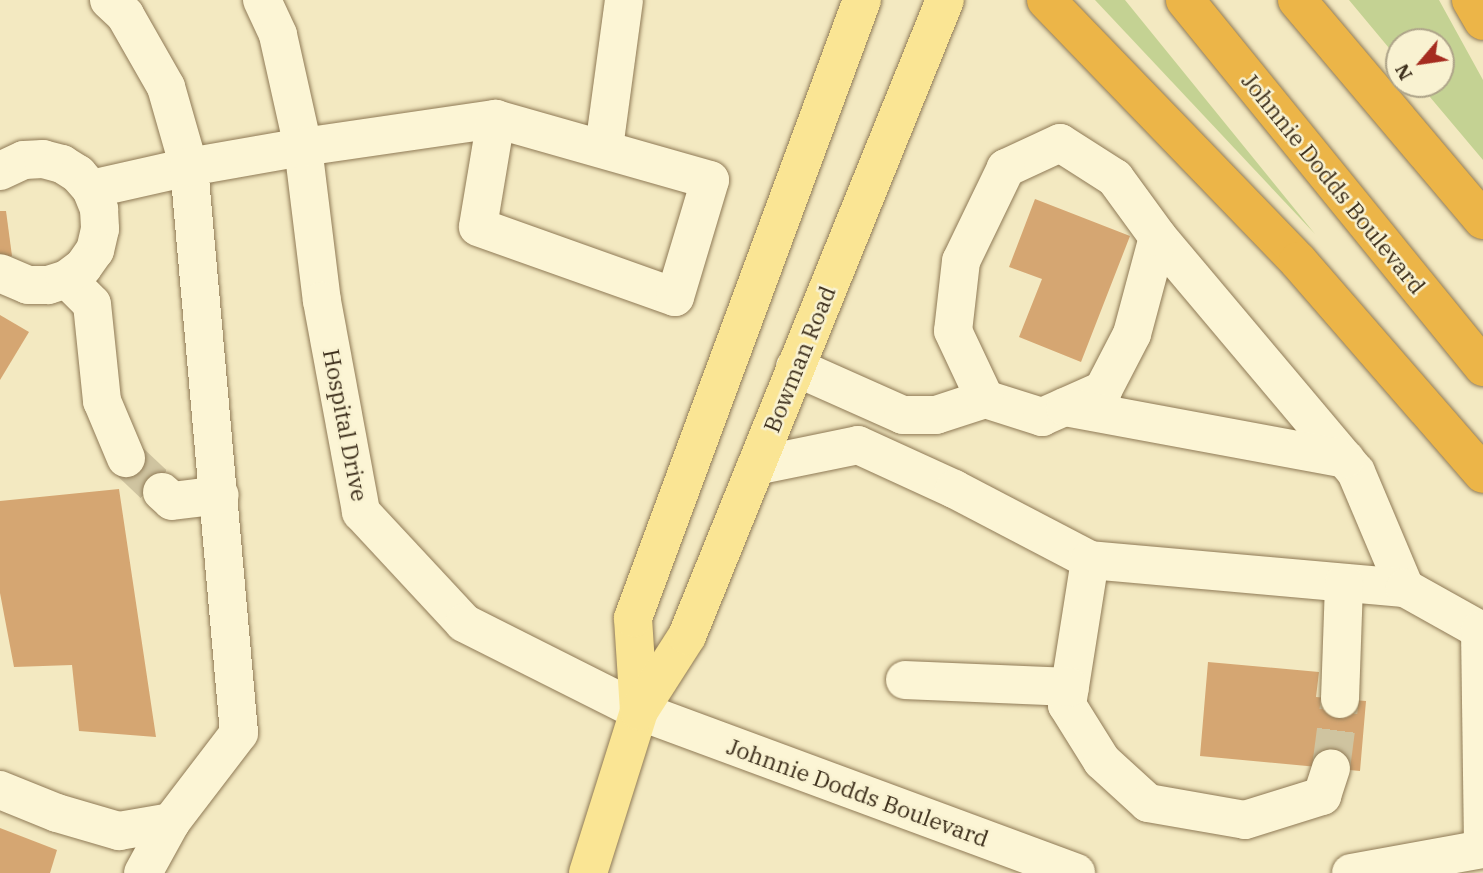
<!DOCTYPE html>
<html>
<head>
<meta charset="utf-8">
<style>
	body { margin:0 }
	#map { position:relative; width:1483px; height:873px; overflow:hidden; background:#f3e9c1; font-family:"IBM Plex Serif",serif }
	div>[style] { position:absolute }
	.green>* { inset:0; background:#c4d293 }
	.building>* { inset:0; background:#d5a672 }
	.minor-tunnel>* { height:38px; margin-top:-19px; transform-origin:0; background:repeating-linear-gradient(90deg,#cfc4a0 0 38px,transparent 0 57px) }
	.roads { filter:drop-shadow(0 0 2px #8f7a56) drop-shadow(0 0 2px #8f7a56) }
	.minor>* { height:38px; margin:-19px; padding:0 19px; transform-origin:19px; border-radius:19px; background:#fcf5d5 }
	.major>* { height:38px; margin:-19px; padding:0 19px; transform-origin:19px; border-radius:19px; background:#fae594 }
	.highway>* { height:38px; margin:-19px; padding:0 19px; transform-origin:19px; border-radius:19px; background:#ecb548 }
	span { translate:-50% -50%; white-space:nowrap; text-align:center; line-height:1.15; -webkit-text-stroke:5px #f9f2d1; paint-order:stroke }
	.street-label { font-size:23px; color:#3d2f1c }
	.north { position:absolute; left:1385px; top:28px; width:70px; height:70px; box-sizing:border-box; background:#f9f2d1; border:2px solid #aea489; border-radius:50%; rotate:241deg; font-size:19px; font-weight:700; line-height:28px; text-align:center; color:#3d2f1c }
	.north::after { content:''; display:block; margin:auto; width:24px; height:32px; background:#a52c1f; clip-path:polygon(50% 0,100% 100%,50% 72%,0 100%) }
</style>
</head>
<body>
<div id="map">
	<div class="green">
		<i style="clip-path:polygon(1095px 0,1125px 0,1315px 234px)"></i>
		<i style="clip-path:polygon(1349px 0,1439px 0,1483px 80px,1483px 160px,1419px 84px,1441px 84px,1441px 42px,1399px 42px,1399px 60px)"></i>
	</div>
	<div class="building">
		<i style="clip-path:polygon(1035px 199px,1130px 236px,1081px 362px,1019px 337px,1042px 279px,1009px 267px)"></i>
		<i style="clip-path:polygon(0 211px,6px 211px,12px 256px,0 257px)"></i>
		<i style="clip-path:polygon(0 315px,29px 332px,0 380px)"></i>
		<i style="clip-path:polygon(119px 489px,156px 737px,79px 731px,72px 665px,14px 667px,0 593px,0 501px)"></i>
		<i style="clip-path:polygon(1208px 662px,1319px 672px,1316px 697px,1366px 701px,1360px 771px,1200px 756px)"></i>
		<i style="clip-path:polygon(0 828px,57px 850px,50px 873px,0 873px)"></i>
	</div>
	<div class="minor-tunnel">
		<i style="left:126px;top:458px;width:50px;rotate:43.4deg"></i>
		<i style="left:1331px;top:768px;width:70px;rotate:-82.6deg"></i>
	</div>
	<div class="roads">
		<div class="minor">
			<i style="left:109px;top:0;width:22px;rotate:43deg"></i>
			<i style="left:125px;top:15px;width:83px;rotate:60.3deg"></i>
			<i style="left:166px;top:87px;width:83px;rotate:74deg"></i>
			<i style="left:189px;top:167px;width:568px;rotate:84.95deg"></i>
			<i style="left:239px;top:733px;width:112px;rotate:127.4deg"></i>
			<i style="left:171px;top:822px;width:58px;rotate:118.8deg"></i>
			<i style="left:262px;top:0;width:38px;rotate:65deg"></i>
			<i style="left:278px;top:35px;width:115px;rotate:77.4deg"></i>
			<i style="left:303px;top:147px;width:155px;rotate:83deg"></i>
			<i style="left:322px;top:301px;width:215px;rotate:79.5deg"></i>
			<i style="left:361px;top:512px;width:151px;rotate:47.1deg"></i>
			<i style="left:464px;top:623px;width:196px;rotate:26.7deg"></i>
			<i style="left:639px;top:711px;width:466px;rotate:20.3deg"></i>
			<i style="left:604px;top:148px;width:149px;rotate:-82.3deg"></i>
			<i style="left:0;top:171px;width:26px;rotate:-25deg"></i>
			<i style="left:24px;top:160px;width:19px;rotate:-3deg"></i>
			<i style="left:43px;top:159px;width:20px;rotate:15deg"></i>
			<i style="left:62px;top:164px;width:19px;rotate:32deg"></i>
			<i style="left:78px;top:174px;width:20px;rotate:49deg"></i>
			<i style="left:91px;top:189px;width:22px;rotate:68deg"></i>
			<i style="left:99px;top:209px;width:20px;rotate:87deg"></i>
			<i style="left:100px;top:229px;width:22px;rotate:103deg"></i>
			<i style="left:95px;top:250px;width:21px;rotate:125deg"></i>
			<i style="left:83px;top:267px;width:20px;rotate:143deg"></i>
			<i style="left:67px;top:279px;width:20px;rotate:162deg"></i>
			<i style="left:48px;top:285px;width:20px;rotate:180deg"></i>
			<i style="left:28px;top:285px;width:30px;rotate:-157deg"></i>
			<i style="left:91px;top:189px;width:100px;rotate:-12.7deg"></i>
			<i style="left:189px;top:167px;width:116px;rotate:-10deg"></i>
			<i style="left:303px;top:147px;width:195px;rotate:-8.3deg"></i>
			<i style="left:496px;top:119px;width:109px;rotate:99.5deg"></i>
			<i style="left:478px;top:227px;width:209px;rotate:19.6deg"></i>
			<i style="left:675px;top:297px;width:122px;rotate:-73.3deg"></i>
			<i style="left:710px;top:180px;width:223px;rotate:-164.1deg"></i>
			<i style="left:1158px;top:237px;width:307px;rotate:49.9deg"></i>
			<i style="left:1356px;top:472px;width:126px;rotate:67.1deg"></i>
			<i style="left:67px;top:279px;width:35px;rotate:45deg"></i>
			<i style="left:92px;top:304px;width:98px;rotate:84.1deg"></i>
			<i style="left:102px;top:401px;width:62px;rotate:67.2deg"></i>
			<i style="left:795px;top:367px;width:118px;rotate:24deg"></i>
			<i style="left:903px;top:415px;width:33px"></i>
			<i style="left:936px;top:415px;width:52px;rotate:-18.1deg"></i>
			<i style="left:985px;top:399px;width:60px;rotate:17.5deg"></i>
			<i style="left:1042px;top:417px;width:67px;rotate:-23.9deg"></i>
			<i style="left:1103px;top:390px;width:63px;rotate:-62.6deg"></i>
			<i style="left:1132px;top:334px;width:100px;rotate:-75deg"></i>
			<i style="left:1158px;top:237px;width:73px;rotate:-126.1deg"></i>
			<i style="left:1115px;top:178px;width:65px;rotate:-147.5deg"></i>
			<i style="left:1060px;top:143px;width:60px;rotate:155.2deg"></i>
			<i style="left:1006px;top:168px;width:103px;rotate:115.8deg"></i>
			<i style="left:961px;top:261px;width:70px;rotate:96.5deg"></i>
			<i style="left:953px;top:331px;width:75px;rotate:64.8deg"></i>
			<i style="left:1065px;top:407px;width:285px;rotate:10.5deg"></i>
			<i style="left:756px;top:466px;width:104px;rotate:-11.6deg"></i>
			<i style="left:858px;top:445px;width:106px;rotate:24.6deg"></i>
			<i style="left:954px;top:489px;width:153px;rotate:27.6deg"></i>
			<i style="left:1090px;top:560px;width:316px;rotate:5.1deg"></i>
			<i style="left:1405px;top:588px;width:86px;rotate:29.2deg"></i>
			<i style="left:1480px;top:630px;width:219px;rotate:89.2deg"></i>
			<i style="left:162px;top:492px;width:13px;rotate:42deg"></i>
			<i style="left:172px;top:501px;width:48px;rotate:-7.1deg"></i>
			<i style="left:1090px;top:560px;width:147px;rotate:99deg"></i>
			<i style="left:1067px;top:705px;width:66px;rotate:58deg"></i>
			<i style="left:1102px;top:761px;width:62px;rotate:42.4deg"></i>
			<i style="left:1148px;top:803px;width:98px;rotate:9.9deg"></i>
			<i style="left:1245px;top:820px;width:81px;rotate:-17.3deg"></i>
			<i style="left:1322px;top:796px;width:29px;rotate:-72deg"></i>
			<i style="left:905px;top:680px;width:165px;rotate:2.4deg"></i>
			<i style="left:1340px;top:699px;width:116px;rotate:-88deg"></i>
			<i style="left:0;top:790px;width:61px;rotate:22deg"></i>
			<i style="left:57px;top:813px;width:65px;rotate:16.2deg"></i>
			<i style="left:119px;top:831px;width:53px;rotate:-9.8deg"></i>
			<i style="left:1351px;top:873px;width:134px;rotate:-10.3deg"></i>
		</div>
		<div class="major">
			<i style="left:639px;top:711px;width:93px;rotate:-93.7deg"></i>
			<i style="left:633px;top:618px;width:659px;rotate:-69.67deg"></i>
			<i style="left:588px;top:873px;width:170px;rotate:-72.5deg"></i>
			<i style="left:639px;top:711px;width:89px;rotate:-57.4deg"></i>
			<i style="left:687px;top:636px;width:686px;rotate:-67.92deg"></i>
		</div>
		<div class="highway">
			<i style="left:1046px;top:0;width:363px;rotate:46deg"></i>
			<i style="left:1298px;top:261px;width:282px;rotate:49deg"></i>
			<i style="left:1185px;top:0;width:473px;rotate:50.9deg"></i>
			<i style="left:1297px;top:0;width:288px;rotate:49.8deg"></i>
			<i style="left:1471px;top:0;width:24px;rotate:60deg"></i>
		</div>
	</div>
	<div class="street-label">
		<span style="left:1334px;top:183px;rotate:51deg">Johnnie Dodds Boulevard</span>
		<span style="left:799px;top:359px;rotate:-68deg">Bowman Road</span>
		<span style="left:346px;top:425px;rotate:79deg">Hospital Drive</span>
		<span style="left:858px;top:792px;rotate:20deg">Johnnie Dodds Boulevard</span>
	</div>
	<div class="north">N</div>
</div>
</body>
</html>
